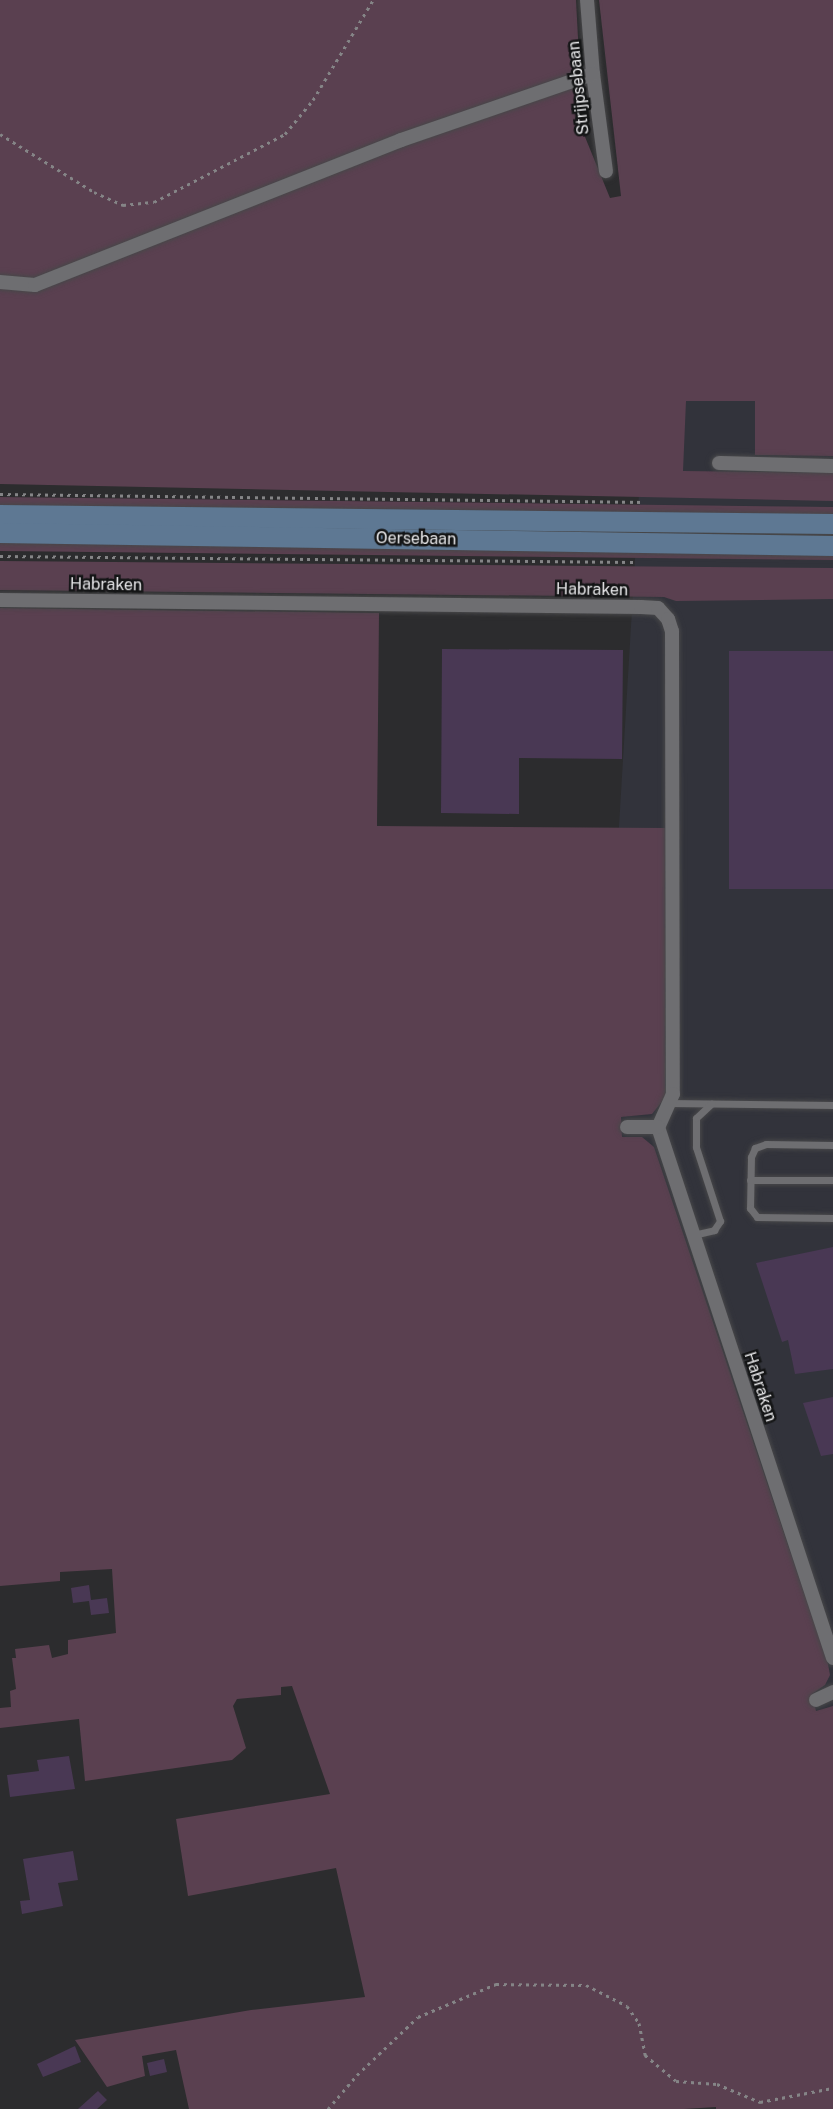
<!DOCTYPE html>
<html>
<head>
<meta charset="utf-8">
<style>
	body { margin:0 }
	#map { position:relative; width:833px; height:2109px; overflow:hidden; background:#2c2c2e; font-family:"Public Sans",sans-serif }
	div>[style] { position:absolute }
	.built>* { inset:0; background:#32333b }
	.green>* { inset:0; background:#5a4050 }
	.building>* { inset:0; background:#493854 }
	.path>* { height:3px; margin-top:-1.5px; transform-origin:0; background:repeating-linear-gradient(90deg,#858587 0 3px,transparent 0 7.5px) }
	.roads { filter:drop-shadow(0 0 2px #474749) drop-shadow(0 0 2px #474749) }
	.lane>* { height:7px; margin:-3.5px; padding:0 3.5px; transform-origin:3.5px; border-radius:3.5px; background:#6e6e71 }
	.street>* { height:14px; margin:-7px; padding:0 7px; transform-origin:7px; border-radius:7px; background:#6e6e71 }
	.secondary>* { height:20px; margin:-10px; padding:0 10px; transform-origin:10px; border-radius:10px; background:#5e7893 }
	span { translate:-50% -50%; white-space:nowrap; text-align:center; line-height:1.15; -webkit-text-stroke:5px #141516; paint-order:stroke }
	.street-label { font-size:16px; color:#e7e7e9 }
</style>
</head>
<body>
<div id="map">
	<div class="built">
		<i style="clip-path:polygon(833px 307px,833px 1942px,599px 1160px,650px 309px)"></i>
	</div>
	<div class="green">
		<i style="clip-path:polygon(0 0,576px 0,583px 132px,610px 198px,621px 196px,599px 0,833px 0,833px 456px,755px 455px,755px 401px,686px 401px,683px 471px,833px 473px,833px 501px,0 484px)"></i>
		<i style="clip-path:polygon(0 497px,833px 507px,833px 519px,0 509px)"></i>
		<i style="clip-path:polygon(0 539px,833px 547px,833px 560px,0 551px)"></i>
		<i style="clip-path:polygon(0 561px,833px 568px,833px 599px,676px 601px,664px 597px,0 590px)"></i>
		<i style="clip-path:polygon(0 608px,379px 613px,377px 826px,665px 828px,665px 1098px,652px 1114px,621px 1117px,622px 1137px,642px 1137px,654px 1147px,828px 1664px,830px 1675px,825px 1685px,812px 1694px,816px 1711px,833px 1706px,833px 2109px,716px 2109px,716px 2107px,684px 2109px,189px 2109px,176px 2050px,142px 2056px,145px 2076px,107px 2087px,75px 2040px,251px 2010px,365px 1997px,336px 1868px,188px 1896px,176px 1819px,330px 1794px,292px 1686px,281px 1687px,281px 1695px,237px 1699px,233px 1706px,246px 1748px,232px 1760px,85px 1781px,79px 1719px,0 1728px,0 1708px,11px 1707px,10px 1691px,16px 1689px,12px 1658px,16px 1658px,15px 1649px,49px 1645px,52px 1658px,68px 1654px,68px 1640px,116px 1633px,112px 1569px,60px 1572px,60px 1581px,0 1586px)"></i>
	</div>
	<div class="building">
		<i style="clip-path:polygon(442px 649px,623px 650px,622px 759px,519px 758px,519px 814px,441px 813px)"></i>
		<i style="clip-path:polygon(729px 651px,833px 651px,833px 889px,729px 889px)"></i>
		<i style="clip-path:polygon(833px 1247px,833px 1369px,795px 1374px,788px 1340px,782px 1342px,756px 1263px)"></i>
		<i style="clip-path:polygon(833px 1397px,833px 1454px,821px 1456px,803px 1403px)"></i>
		<i style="clip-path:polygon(89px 1585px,91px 1600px,107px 1598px,109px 1613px,91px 1615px,89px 1601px,73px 1603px,71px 1588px)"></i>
		<i style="clip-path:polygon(69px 1756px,75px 1789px,10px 1797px,7px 1775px,39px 1771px,37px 1760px)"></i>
		<i style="clip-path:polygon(73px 1851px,78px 1880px,58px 1883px,63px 1906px,22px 1914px,20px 1901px,30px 1900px,23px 1859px)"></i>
		<i style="clip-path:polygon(75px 2046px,81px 2062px,43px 2077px,37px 2064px)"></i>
		<i style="clip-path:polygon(164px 2059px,167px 2072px,150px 2076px,147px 2063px)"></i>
		<i style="clip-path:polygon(98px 2091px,107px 2100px,97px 2109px,78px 2109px)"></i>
	</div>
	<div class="path">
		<i style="left:0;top:134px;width:110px;rotate:31.7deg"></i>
		<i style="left:94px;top:192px;width:32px;rotate:24deg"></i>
		<i style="left:123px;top:205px;width:31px;rotate:-6deg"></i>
		<i style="left:154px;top:202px;width:148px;rotate:-27.4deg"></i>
		<i style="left:285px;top:134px;width:44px;rotate:-50.5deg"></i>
		<i style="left:313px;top:100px;width:117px;rotate:-59deg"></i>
		<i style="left:0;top:494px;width:645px;rotate:0.71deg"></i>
		<i style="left:0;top:556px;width:634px;rotate:0.54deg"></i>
		<i style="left:328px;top:2109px;width:45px;rotate:-49.5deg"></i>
		<i style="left:357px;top:2075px;width:84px;rotate:-43.6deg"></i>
		<i style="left:418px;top:2017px;width:85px;rotate:-22.9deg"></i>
		<i style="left:496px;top:1984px;width:90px;rotate:0.6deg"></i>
		<i style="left:586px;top:1985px;width:46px;rotate:27.1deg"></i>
		<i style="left:627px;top:2006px;width:21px;rotate:55deg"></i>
		<i style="left:639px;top:2023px;width:33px;rotate:79deg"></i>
		<i style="left:645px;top:2055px;width:40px;rotate:40deg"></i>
		<i style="left:676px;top:2081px;width:41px;rotate:4.2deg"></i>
		<i style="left:717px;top:2084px;width:47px;rotate:22.7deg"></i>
		<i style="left:760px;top:2102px;width:74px;rotate:-10.9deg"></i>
	</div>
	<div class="roads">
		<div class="lane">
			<i style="left:669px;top:1103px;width:164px;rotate:0.7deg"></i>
			<i style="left:833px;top:1145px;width:67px;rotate:-179.1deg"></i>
			<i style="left:766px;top:1144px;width:12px;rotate:160deg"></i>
			<i style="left:755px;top:1148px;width:10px;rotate:114deg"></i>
			<i style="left:751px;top:1157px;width:51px;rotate:91.1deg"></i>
			<i style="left:750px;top:1208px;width:11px;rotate:52deg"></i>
			<i style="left:757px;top:1217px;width:76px;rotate:0.8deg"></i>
			<i style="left:750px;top:1180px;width:83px"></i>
			<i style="left:693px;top:1235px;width:22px;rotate:-13deg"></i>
			<i style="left:714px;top:1230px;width:11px;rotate:-56deg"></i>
			<i style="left:720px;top:1221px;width:78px;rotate:-108deg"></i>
			<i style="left:696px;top:1147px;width:29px;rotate:-90deg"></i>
			<i style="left:696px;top:1118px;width:21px;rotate:-43deg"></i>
		</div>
		<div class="street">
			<i style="left:587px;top:0;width:74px;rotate:85.4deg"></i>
			<i style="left:593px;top:74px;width:98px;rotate:82.4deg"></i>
			<i style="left:0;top:282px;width:35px;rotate:5deg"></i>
			<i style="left:35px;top:285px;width:394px;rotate:-21.6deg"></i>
			<i style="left:401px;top:140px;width:203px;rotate:-19deg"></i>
			<i style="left:719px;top:463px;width:114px;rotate:1.5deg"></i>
			<i style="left:0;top:600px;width:641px;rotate:0.63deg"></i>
			<i style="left:641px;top:607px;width:17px;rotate:3deg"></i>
			<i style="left:658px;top:608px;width:15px;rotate:48deg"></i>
			<i style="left:668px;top:619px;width:13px;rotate:72deg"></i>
			<i style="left:672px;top:631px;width:463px;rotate:89.9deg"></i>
			<i style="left:673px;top:1094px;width:36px;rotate:114deg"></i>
			<i style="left:658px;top:1127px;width:559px;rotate:71.76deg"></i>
			<i style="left:627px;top:1127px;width:31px"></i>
			<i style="left:816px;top:1700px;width:19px;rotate:-25deg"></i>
		</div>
		<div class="secondary">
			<i style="left:0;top:515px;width:833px;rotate:0.62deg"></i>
			<i style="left:0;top:533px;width:833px;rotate:0.89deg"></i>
		</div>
	</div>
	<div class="street-label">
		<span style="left:579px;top:88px;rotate:-96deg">Strijpsebaan</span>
		<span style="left:416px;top:539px;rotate:1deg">Oersebaan</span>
		<span style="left:106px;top:585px;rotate:1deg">Habraken</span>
		<span style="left:592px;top:590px;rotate:1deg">Habraken</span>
		<span style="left:760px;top:1387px;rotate:72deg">Habraken</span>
	</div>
</div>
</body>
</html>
